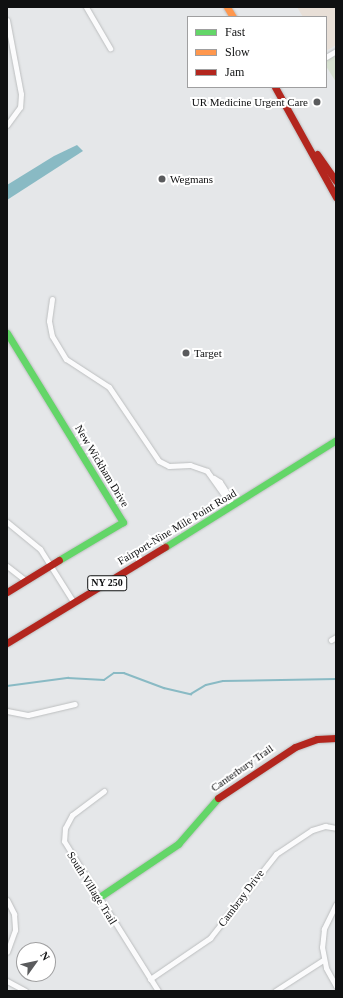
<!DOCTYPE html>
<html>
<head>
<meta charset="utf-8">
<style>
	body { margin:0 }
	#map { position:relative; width:343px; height:998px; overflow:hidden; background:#e5e7e9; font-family:"Times New Roman",serif }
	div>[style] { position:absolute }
	.education>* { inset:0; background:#e8dfd7 }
	.green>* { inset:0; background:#d7e0d0 }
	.water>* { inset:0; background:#89bac4 }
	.stream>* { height:1.5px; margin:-0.75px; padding:0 0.75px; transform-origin:0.75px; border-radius:0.75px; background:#89bac4 }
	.roads { filter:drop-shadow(0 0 1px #bcbebf) drop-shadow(0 0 1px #bcbebf) }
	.street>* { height:5px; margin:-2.5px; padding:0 2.5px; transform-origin:2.5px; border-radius:2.5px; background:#fbfbfc }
	.fast>* { height:7px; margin:-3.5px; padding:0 3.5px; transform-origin:3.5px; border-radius:3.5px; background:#63d668 }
	.slow>* { height:7px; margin:-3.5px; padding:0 3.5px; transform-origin:3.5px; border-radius:3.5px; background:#ff974d }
	.jam>* { height:7px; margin:-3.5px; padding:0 3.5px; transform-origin:3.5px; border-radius:3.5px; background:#b3261e }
	.dots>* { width:11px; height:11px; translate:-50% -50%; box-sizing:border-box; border:2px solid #fff; border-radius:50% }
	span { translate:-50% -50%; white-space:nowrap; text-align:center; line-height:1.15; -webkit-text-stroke:4px #fff; paint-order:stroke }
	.shield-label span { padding:1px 3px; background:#fff; border:1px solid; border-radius:3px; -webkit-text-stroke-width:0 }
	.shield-label { font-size:10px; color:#0f1011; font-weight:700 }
	.poi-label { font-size:11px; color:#0f1011 }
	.right { translate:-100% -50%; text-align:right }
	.left { translate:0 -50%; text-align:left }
	.street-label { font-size:11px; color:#0f1011 }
	.frame { position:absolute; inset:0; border:8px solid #0f1011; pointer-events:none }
	.legend { position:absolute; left:187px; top:16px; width:140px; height:72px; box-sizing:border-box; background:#fff; border:1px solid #9f9fa0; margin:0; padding:5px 7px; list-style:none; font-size:12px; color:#0f1011 }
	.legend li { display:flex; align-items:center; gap:8px; height:20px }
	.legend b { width:20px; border:1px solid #9f9fa0 }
	.north { position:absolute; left:16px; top:942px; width:40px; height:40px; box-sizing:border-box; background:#fff; border:1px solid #9f9fa0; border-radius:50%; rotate:57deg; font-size:11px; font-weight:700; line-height:16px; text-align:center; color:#0f1011 }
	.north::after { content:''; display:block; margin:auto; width:14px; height:18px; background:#5a5b5d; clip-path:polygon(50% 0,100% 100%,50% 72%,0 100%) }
</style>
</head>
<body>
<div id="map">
	<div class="education">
		<i style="clip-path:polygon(297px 7px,336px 7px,336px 45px,326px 51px,326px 17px,303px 17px)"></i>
	</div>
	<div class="green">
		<i style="clip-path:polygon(336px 54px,336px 82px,326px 66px,326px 60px)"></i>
	</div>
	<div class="water">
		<i style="clip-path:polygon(77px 145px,83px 151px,7px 200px,7px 185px,54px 156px)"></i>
	</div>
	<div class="stream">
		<i style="left:7px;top:686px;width:62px;rotate:-7.5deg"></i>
		<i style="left:68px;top:678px;width:36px;rotate:3deg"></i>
		<i style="left:104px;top:680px;width:12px;rotate:-35deg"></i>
		<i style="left:114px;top:673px;width:10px"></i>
		<i style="left:124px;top:673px;width:43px;rotate:20.6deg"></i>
		<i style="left:164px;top:688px;width:28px;rotate:13deg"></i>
		<i style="left:191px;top:694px;width:17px;rotate:-31deg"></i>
		<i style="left:206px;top:685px;width:17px;rotate:-13deg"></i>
		<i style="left:223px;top:681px;width:113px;rotate:-1deg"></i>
	</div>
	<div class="roads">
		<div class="street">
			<i style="left:86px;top:7px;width:48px;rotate:59.7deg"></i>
			<i style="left:7px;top:20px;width:75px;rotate:79.3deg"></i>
			<i style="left:21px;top:94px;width:13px;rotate:94deg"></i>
			<i style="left:20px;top:107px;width:22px;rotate:126deg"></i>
			<i style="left:326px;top:57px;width:12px;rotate:-31deg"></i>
			<i style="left:52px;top:299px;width:22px;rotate:98deg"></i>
			<i style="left:49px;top:321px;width:15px;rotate:79deg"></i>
			<i style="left:52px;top:336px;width:27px;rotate:59deg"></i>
			<i style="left:66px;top:359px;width:51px;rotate:33.1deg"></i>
			<i style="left:109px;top:387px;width:89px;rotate:56deg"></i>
			<i style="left:159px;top:461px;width:11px;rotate:27deg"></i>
			<i style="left:169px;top:466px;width:21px;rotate:-3deg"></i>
			<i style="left:190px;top:465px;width:18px;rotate:19deg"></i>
			<i style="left:207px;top:471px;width:43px;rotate:54.5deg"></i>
			<i style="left:214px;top:478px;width:7px;rotate:34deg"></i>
			<i style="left:220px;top:482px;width:17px;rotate:57deg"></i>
			<i style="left:229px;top:496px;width:10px;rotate:73deg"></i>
			<i style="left:7px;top:522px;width:43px;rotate:39.3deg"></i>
			<i style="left:40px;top:549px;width:64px;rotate:57.8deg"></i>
			<i style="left:7px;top:566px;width:24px;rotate:38deg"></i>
			<i style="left:331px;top:640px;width:6px;rotate:-31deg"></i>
			<i style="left:7px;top:711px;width:21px;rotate:11deg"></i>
			<i style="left:28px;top:715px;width:48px;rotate:-13.2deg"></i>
			<i style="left:104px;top:791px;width:40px;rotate:143deg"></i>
			<i style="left:72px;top:815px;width:15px;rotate:118deg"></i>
			<i style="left:65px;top:828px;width:13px;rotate:94deg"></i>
			<i style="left:64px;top:841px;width:177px;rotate:57.9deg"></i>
			<i style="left:7px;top:900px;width:16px;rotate:63deg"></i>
			<i style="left:14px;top:914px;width:16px;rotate:86deg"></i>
			<i style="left:15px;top:930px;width:23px;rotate:110deg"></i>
			<i style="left:336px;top:904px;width:28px;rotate:116deg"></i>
			<i style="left:324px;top:929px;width:18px;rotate:96deg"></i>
			<i style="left:322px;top:947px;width:21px;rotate:79deg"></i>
			<i style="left:326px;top:968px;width:21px;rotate:61deg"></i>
			<i style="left:150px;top:979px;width:73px;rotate:-34.3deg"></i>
			<i style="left:210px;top:938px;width:107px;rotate:-51.8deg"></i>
			<i style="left:276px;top:854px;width:43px;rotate:-33.7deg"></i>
			<i style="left:312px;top:830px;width:14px;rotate:-17deg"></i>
			<i style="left:325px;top:826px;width:11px;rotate:10deg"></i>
			<i style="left:7px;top:981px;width:21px;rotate:28deg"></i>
			<i style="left:275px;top:991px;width:57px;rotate:-32.9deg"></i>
		</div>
		<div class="fast">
			<i style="left:7px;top:333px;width:222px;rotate:58.5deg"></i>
			<i style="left:123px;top:522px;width:74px;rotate:149.3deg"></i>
			<i style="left:165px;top:547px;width:202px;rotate:-32deg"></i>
			<i style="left:98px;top:898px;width:97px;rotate:-34deg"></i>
			<i style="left:178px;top:844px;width:61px;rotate:-49deg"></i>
		</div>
		<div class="slow">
			<i style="left:227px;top:7px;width:12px;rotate:59deg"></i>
		</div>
		<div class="jam">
			<i style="left:275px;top:87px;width:126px;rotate:61deg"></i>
			<i style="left:317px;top:154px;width:33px;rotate:55deg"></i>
			<i style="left:7px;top:592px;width:61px;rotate:-31.6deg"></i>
			<i style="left:7px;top:643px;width:185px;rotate:-31.3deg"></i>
			<i style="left:218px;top:798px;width:92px;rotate:-33.5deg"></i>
			<i style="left:295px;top:747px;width:23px;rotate:-20deg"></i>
			<i style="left:317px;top:739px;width:19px;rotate:-3deg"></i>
		</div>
	</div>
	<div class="dots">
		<i style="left:317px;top:102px;background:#5a5b5d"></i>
		<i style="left:162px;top:179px;background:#5a5b5d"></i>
		<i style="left:186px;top:353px;background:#5a5b5d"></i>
	</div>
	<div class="shield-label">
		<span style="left:107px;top:583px">NY 250</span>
	</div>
	<div class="poi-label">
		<span class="right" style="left:308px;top:102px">UR Medicine Urgent Care</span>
		<span class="left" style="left:170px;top:179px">Wegmans</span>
		<span class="left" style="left:194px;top:353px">Target</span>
	</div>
	<div class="street-label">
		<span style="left:102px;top:466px;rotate:59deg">New Wickham Drive</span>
		<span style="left:177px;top:527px;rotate:-31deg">Fairport-Nine Mile Point Road</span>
		<span style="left:242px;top:768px;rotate:-35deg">Canterbury Trail</span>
		<span style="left:92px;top:888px;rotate:58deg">South Village Trail</span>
		<span style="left:241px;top:898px;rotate:-53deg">Cambray Drive</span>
	</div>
	<div class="frame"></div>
	<ul class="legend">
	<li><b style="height:5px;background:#63d668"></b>Fast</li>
	<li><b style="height:5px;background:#ff974d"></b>Slow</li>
	<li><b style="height:5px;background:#b3261e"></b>Jam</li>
	</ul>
	<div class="north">N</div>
</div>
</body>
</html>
